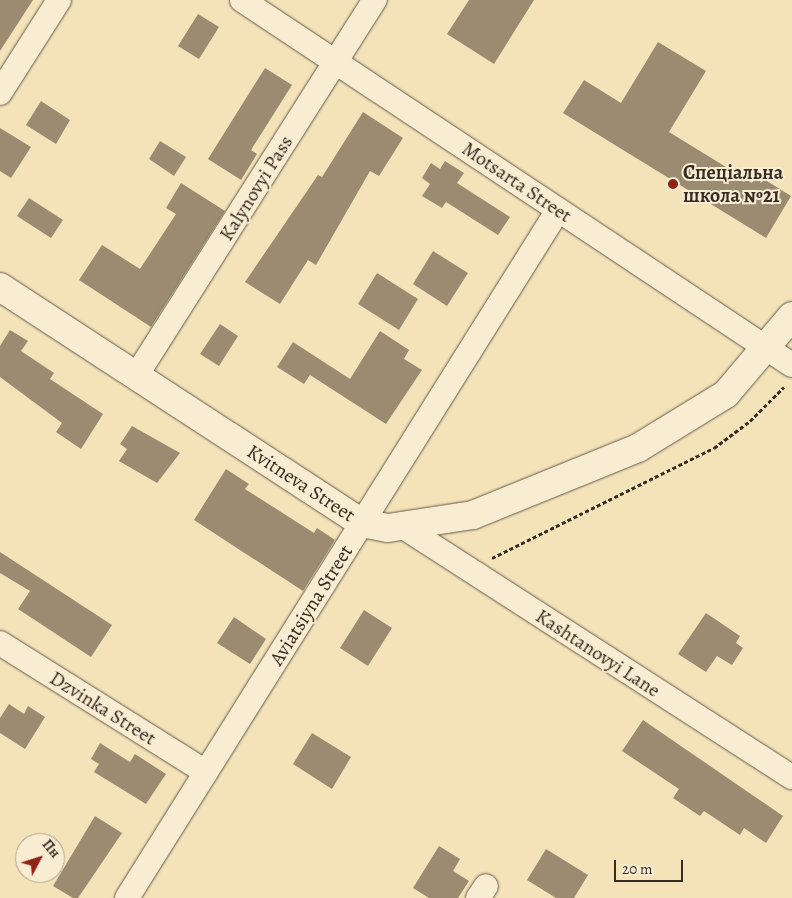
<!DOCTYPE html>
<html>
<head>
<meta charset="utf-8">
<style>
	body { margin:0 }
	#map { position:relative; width:792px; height:898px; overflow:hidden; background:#f4e3b9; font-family:Alegreya,serif }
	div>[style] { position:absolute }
	.building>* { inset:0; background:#9a8b71 }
	.path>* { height:3px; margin-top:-1.5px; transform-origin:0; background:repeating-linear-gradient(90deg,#382b22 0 4px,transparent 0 6.5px) }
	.roads { filter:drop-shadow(0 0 1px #675948) drop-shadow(0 0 1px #675948) }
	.minor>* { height:24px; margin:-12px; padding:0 12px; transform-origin:12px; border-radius:12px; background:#f8edd2 }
	.secondary>* { height:28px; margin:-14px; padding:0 14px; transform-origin:14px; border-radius:14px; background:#f8edd2 }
	.dots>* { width:14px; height:14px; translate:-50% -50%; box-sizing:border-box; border:2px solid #f8edd2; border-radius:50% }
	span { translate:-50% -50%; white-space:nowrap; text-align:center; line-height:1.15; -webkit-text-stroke:4px #f8edd2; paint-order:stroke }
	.poi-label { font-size:20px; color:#382b22; font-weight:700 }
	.left { translate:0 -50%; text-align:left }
	.street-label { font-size:20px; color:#382b22 }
	.north { position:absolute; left:15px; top:833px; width:50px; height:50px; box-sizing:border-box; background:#f8edd2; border:1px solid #ab9f8c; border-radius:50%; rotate:50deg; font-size:14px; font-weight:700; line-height:20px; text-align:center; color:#382b22 }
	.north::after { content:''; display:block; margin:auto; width:18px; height:22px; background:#8f2418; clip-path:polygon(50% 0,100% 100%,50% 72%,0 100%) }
	.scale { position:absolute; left:614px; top:860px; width:69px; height:22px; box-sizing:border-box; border:2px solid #382b22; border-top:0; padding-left:6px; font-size:15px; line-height:18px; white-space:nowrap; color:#382b22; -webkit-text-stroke:4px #f8edd2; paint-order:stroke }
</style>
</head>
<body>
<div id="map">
	<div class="building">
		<i style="clip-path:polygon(0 0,33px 0,0 51px)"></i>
		<i style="clip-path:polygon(469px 0,534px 0,494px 64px,447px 34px)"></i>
		<i style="clip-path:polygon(198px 14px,219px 27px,199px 59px,178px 46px)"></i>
		<i style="clip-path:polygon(658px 42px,706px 71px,669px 132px,752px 183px,757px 175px,791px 196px,766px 238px,563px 113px,584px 80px,621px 103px)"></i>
		<i style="clip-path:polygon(265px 68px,292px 85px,251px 150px,257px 154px,241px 180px,208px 159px)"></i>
		<i style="clip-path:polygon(41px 101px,70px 120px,56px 144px,26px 125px)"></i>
		<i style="clip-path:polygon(363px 112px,403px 138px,379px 176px,370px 171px,316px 265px,308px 260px,280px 304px,245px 282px,318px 175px,322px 177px)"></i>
		<i style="clip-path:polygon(0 128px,31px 147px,11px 178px,0 171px)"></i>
		<i style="clip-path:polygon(160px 141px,186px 157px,174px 176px,149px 159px)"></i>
		<i style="clip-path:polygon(445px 161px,464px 173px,457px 183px,510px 217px,498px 235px,446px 202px,442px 208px,422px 196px,430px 184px,422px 178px,431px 163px,440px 169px)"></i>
		<i style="clip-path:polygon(181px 183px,225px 211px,151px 327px,79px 280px,102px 245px,140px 269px,176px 214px,166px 208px)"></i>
		<i style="clip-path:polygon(29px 198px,63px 220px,51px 238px,17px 216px)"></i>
		<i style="clip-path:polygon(433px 251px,468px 273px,447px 306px,413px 284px)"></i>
		<i style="clip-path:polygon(377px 273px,418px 299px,399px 330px,358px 304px)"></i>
		<i style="clip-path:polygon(220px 324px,238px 336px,219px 366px,200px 354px)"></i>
		<i style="clip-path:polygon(10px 330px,28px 341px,21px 351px,54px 373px,50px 379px,103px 414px,81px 449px,56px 432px,62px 423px,0 377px,0 346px)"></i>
		<i style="clip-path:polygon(380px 331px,409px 350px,404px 359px,422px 370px,386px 424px,310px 375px,304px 384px,277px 367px,293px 342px,350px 379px)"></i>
		<i style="clip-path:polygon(132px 426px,180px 453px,157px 483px,119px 461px,127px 449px,120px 444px)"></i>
		<i style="clip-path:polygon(226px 469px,249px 484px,245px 489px,314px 533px,317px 528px,335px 540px,303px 591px,194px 520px)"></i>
		<i style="clip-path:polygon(0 552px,112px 625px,91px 657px,18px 609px,30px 591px,0 573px)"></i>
		<i style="clip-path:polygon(364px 610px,392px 628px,368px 666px,340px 648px)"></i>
		<i style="clip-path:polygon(706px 613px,740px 636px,736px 643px,743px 648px,732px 665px,717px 656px,706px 672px,678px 654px)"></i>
		<i style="clip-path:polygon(234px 617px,266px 639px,250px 664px,217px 643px)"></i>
		<i style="clip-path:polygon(9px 704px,24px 714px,28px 706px,45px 717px,25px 749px,0 733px,0 718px)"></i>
		<i style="clip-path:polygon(643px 720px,783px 816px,766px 843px,744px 828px,740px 835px,704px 811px,700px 816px,673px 798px,679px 789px,622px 751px)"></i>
		<i style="clip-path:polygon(312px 733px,351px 757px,332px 789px,293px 764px)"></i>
		<i style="clip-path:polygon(100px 743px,130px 762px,135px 754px,166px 774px,146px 804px,94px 772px,99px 764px,91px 759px)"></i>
		<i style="clip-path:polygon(95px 816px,122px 833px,78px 898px,73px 898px,53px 886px)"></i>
		<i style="clip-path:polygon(439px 846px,460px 859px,453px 871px,469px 881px,458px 898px,429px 898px,413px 888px)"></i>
		<i style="clip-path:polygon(546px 849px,588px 875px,574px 898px,556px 898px,527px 880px)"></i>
	</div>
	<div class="path">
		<i style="left:492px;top:558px;width:248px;rotate:-26.4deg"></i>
		<i style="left:714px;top:448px;width:45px;rotate:-36.9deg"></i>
		<i style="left:750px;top:421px;width:48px;rotate:-45deg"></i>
	</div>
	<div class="roads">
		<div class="minor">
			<i style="left:242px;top:0;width:660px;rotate:33.57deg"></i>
			<i style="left:0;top:93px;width:110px;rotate:-57.6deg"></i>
			<i style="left:136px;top:376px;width:446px;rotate:-57.6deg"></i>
			<i style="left:405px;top:528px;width:460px;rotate:32.8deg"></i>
			<i style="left:0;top:643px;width:243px;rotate:32.1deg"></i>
			<i style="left:127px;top:898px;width:812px;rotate:-57.93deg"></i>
			<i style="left:478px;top:898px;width:14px;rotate:-56deg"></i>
		</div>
		<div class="secondary">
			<i style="left:0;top:287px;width:432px;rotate:33.1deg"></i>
			<i style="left:362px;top:523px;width:26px;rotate:11deg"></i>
			<i style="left:388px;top:528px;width:86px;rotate:-8.7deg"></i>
			<i style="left:473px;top:515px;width:178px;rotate:-22.1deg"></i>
			<i style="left:638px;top:448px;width:103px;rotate:-31.5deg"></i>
			<i style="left:726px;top:394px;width:102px;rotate:-49.8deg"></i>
		</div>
	</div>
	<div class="dots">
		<i style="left:673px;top:184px;background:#8f2418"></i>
	</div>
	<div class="poi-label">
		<span class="left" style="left:683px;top:184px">Спеціальна<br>школа №21</span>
	</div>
	<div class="street-label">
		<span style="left:517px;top:182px;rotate:34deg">Motsarta Street</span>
		<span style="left:256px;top:188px;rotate:-58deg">Kalynovyi Pass</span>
		<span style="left:301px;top:483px;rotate:33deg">Kvitneva Street</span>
		<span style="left:311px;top:605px;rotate:-58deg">Aviatsiyna Street</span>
		<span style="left:598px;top:653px;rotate:33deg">Kashtanovyi Lane</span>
		<span style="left:103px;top:708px;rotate:32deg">Dzvinka Street</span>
	</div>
	<div class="north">Пн</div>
	<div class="scale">20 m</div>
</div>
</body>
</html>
